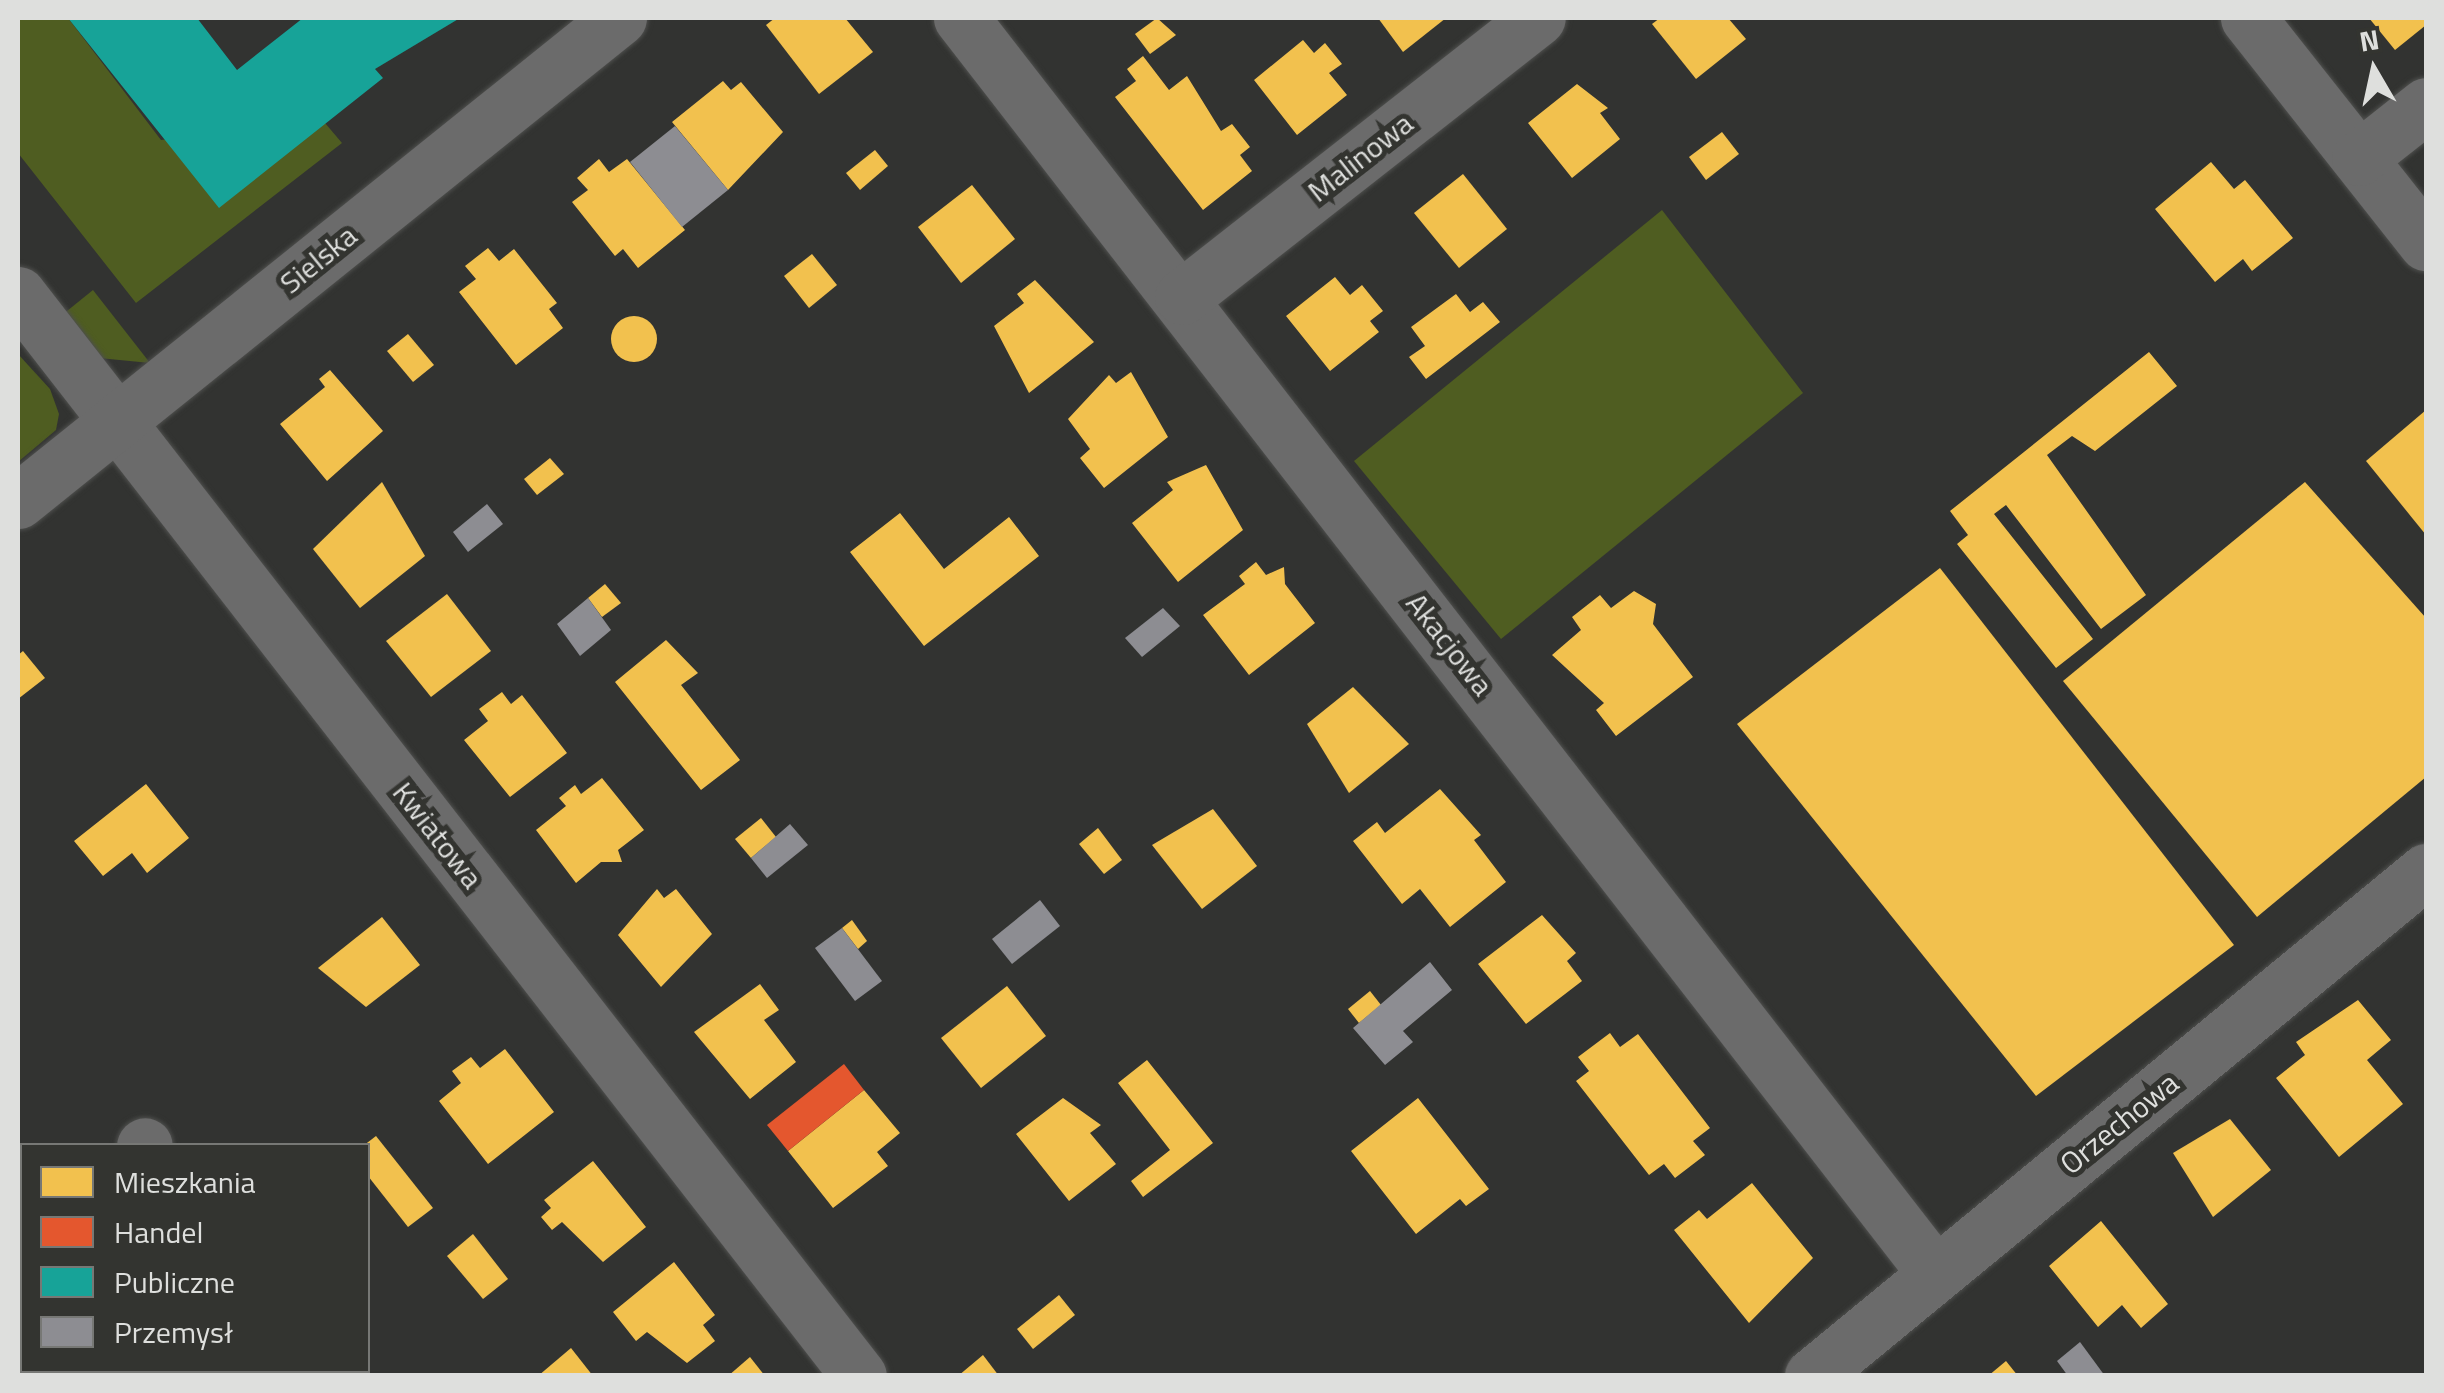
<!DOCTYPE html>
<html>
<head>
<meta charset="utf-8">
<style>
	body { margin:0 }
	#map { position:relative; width:2444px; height:1393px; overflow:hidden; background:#323331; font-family:"Titillium Web",sans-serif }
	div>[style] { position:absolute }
	.green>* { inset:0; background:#4f5d21 }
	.homes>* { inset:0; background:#f2c14e }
	.round { border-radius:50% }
	.shops>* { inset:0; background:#e4572e }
	.public>* { inset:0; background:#17a398 }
	.industry>* { inset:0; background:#8d8d92 }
	.roads { filter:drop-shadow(0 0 2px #4e4f4d) drop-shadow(0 0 2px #4e4f4d) }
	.street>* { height:55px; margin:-27.5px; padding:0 27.5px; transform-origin:27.5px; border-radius:27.5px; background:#6b6b6b }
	span { translate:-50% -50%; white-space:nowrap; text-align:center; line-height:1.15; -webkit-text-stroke:10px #333430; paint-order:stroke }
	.street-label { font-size:30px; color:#dedfdd }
	.frame { position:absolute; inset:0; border:20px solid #dedfdd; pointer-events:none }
	.legend { position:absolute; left:20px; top:1143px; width:350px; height:230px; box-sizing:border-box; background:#333430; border:2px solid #777875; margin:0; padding:12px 18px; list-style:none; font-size:30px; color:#dedfdd }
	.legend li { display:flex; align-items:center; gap:20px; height:50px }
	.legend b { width:50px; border:2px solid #777875 }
	.north { position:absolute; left:2324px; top:20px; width:100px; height:100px; -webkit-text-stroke:8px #333430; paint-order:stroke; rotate:351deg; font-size:28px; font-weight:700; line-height:40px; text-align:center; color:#dedfdd }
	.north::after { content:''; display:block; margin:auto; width:35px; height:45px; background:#dedfdd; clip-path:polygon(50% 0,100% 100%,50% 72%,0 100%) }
</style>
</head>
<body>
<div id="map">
	<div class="green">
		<i style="clip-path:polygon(18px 18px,68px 18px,161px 140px,325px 123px,342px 143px,136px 303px,18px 153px)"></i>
		<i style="clip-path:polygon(1662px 210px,1803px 393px,1501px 639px,1354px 461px)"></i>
		<i style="clip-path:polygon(93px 290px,150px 363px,99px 358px,62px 315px)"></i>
		<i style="clip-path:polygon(18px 354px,50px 389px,59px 414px,56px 430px,18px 462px)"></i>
	</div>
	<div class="homes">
		<i style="clip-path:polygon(775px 18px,845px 18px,873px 52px,819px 94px,766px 25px)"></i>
		<i style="clip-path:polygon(1157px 18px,1176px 35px,1150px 54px,1135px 34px)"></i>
		<i style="clip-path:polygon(1378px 18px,1446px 18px,1403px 52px)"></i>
		<i style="clip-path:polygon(1660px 18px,1728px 18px,1746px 39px,1696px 79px,1652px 24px)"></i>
		<i style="clip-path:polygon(2369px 18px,2426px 18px,2426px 25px,2395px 50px)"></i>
		<i style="clip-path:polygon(1303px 40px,1314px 53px,1325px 43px,1342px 64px,1329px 73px,1347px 95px,1297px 135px,1254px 80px)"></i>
		<i style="clip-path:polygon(1143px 56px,1169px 90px,1187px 76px,1221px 131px,1232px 124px,1250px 147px,1240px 155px,1252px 171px,1203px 210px,1115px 97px,1136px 81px,1127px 69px)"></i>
		<i style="clip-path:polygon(723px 81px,731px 90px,741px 82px,783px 132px,728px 190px,672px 122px)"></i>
		<i style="clip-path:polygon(1577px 84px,1608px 108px,1600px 113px,1620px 139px,1572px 178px,1528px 123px)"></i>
		<i style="clip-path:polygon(1722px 132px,1739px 154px,1706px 180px,1689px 157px)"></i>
		<i style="clip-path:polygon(875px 150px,888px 166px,860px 190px,846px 173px)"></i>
		<i style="clip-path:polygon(599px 159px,609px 172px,627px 159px,685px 230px,638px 268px,623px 249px,615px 256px,572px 202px,588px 190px,577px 178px)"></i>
		<i style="clip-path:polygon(2211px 162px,2234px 189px,2245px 180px,2293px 238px,2252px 271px,2243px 259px,2215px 282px,2155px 209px)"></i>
		<i style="clip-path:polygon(1463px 174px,1507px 229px,1459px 268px,1414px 213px)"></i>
		<i style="clip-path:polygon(972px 185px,1015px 239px,961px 283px,918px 227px)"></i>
		<i style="clip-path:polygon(488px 248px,499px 261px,514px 249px,557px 303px,549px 309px,563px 328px,516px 365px,459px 292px,476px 279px,465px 266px)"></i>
		<i style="clip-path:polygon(812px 254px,837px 285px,809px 308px,784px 276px)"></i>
		<i style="clip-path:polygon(1335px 277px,1350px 295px,1362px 285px,1383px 311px,1370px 321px,1379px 332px,1330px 371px,1286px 316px)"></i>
		<i style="clip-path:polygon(1035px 280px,1094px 342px,1029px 393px,994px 326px,1024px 303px,1017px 294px)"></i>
		<i style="clip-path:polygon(1456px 294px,1470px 312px,1483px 302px,1500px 322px,1426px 379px,1409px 357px,1425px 346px,1411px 327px)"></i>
		<i class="round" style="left:611px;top:316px;width:46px;height:46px"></i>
		<i style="clip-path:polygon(408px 334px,434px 365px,413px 382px,387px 351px)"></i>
		<i style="clip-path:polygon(2149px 352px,2177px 386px,2095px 451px,2072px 436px,2047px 455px,2146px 595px,2101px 629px,2006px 505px,1994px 514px,2093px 639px,2056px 668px,1957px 544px,1968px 535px,1950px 511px)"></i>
		<i style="clip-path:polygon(330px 370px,383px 431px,327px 481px,280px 424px,325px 387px,319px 379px)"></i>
		<i style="clip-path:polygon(1131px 372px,1168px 437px,1104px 488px,1080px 458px,1090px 449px,1068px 419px,1109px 375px,1116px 383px)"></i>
		<i style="clip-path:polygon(2426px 410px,2426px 535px,2366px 461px)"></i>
		<i style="clip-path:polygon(550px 458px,564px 474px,537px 495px,524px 479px)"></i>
		<i style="clip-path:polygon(1206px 465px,1243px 530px,1178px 582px,1132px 523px,1173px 490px,1167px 482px)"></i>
		<i style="clip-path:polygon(382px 482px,425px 556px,360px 608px,313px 549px)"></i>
		<i style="clip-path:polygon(2305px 482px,2426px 618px,2426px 777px,2257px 917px,2063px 681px)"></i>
		<i style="clip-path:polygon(900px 513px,944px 569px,1009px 517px,1039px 556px,924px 646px,850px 552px)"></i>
		<i style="clip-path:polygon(1256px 562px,1266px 575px,1284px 567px,1285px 584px,1315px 623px,1249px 675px,1203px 615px,1245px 584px,1239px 576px)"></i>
		<i style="clip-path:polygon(1940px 568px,2234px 945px,2036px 1096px,1737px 724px)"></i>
		<i style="clip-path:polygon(605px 584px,621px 603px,602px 617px,588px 598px)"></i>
		<i style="clip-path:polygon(1634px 591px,1656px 604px,1653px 624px,1693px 677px,1616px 736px,1596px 710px,1604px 703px,1552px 655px,1581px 630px,1572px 617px,1600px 595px,1611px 608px)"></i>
		<i style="clip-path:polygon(447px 594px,491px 651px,431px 697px,386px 641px)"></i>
		<i style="clip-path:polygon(666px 640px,698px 673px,681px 685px,740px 760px,701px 790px,615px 682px)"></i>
		<i style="clip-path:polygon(23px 651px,45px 678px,18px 699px,18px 655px)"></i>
		<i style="clip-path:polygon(1353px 687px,1409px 744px,1349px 793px,1307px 724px)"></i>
		<i style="clip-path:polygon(502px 692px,511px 704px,522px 695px,567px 753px,510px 797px,464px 740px,488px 721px,479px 709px)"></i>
		<i style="clip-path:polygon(602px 778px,644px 830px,618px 850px,622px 862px,601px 862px,576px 883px,536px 830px,566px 806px,559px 798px,575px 785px,581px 794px)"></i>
		<i style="clip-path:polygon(146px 784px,189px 838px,147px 873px,132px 853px,103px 876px,74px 841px)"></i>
		<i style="clip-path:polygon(1440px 789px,1481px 835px,1474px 840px,1506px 882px,1450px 927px,1420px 889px,1402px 904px,1353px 841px,1377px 822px,1385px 833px)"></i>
		<i style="clip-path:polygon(1213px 809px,1257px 866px,1202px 909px,1152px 845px)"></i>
		<i style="clip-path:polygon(761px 818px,776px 837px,751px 858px,735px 839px)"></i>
		<i style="clip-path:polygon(1098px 828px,1122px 860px,1104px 874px,1079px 844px)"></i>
		<i style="clip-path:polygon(657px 889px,664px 898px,676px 889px,712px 934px,661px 987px,618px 935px)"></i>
		<i style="clip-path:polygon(1542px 915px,1576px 953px,1567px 961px,1582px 981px,1526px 1024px,1478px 964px)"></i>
		<i style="clip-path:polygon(382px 917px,420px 965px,366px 1007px,318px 968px)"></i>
		<i style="clip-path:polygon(852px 920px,867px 941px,858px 949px,842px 928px)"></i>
		<i style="clip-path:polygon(760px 984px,779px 1010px,764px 1020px,796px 1062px,750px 1099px,694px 1032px)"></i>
		<i style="clip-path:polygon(1007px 986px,1046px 1036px,981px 1088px,941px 1038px)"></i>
		<i style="clip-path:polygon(1370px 991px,1381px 1005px,1359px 1023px,1348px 1009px)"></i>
		<i style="clip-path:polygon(2358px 1000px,2391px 1040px,2367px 1060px,2403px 1104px,2339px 1157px,2276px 1078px,2305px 1055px,2296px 1042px)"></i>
		<i style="clip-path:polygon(1610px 1033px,1620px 1047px,1638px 1034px,1710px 1128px,1693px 1141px,1705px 1155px,1675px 1178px,1664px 1164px,1649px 1175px,1576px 1081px,1589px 1071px,1578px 1057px)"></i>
		<i style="clip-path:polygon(505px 1049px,554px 1112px,488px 1164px,439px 1101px,461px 1083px,452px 1071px,471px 1057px,480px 1068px)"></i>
		<i style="clip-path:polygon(1147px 1060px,1213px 1143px,1143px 1197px,1131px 1181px,1170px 1150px,1118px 1083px)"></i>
		<i style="clip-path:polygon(864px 1090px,900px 1133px,877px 1152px,888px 1166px,833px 1208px,788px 1151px)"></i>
		<i style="clip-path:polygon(1063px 1098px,1101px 1125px,1090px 1133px,1116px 1164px,1069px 1201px,1016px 1134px)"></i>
		<i style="clip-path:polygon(1418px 1098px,1489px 1189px,1466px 1206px,1460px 1199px,1416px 1234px,1351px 1151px)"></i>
		<i style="clip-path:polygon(2230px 1119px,2271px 1170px,2213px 1217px,2173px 1153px)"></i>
		<i style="clip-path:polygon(376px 1136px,433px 1208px,408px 1227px,368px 1176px,363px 1146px)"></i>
		<i style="clip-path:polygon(593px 1161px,646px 1227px,603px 1262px,562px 1222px,552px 1230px,541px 1217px,551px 1208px,544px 1200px)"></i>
		<i style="clip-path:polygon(1752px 1183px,1813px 1258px,1749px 1323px,1674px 1230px,1699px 1210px,1707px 1219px)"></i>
		<i style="clip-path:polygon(2101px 1221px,2168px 1304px,2141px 1328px,2122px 1305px,2098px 1327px,2049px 1266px)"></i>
		<i style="clip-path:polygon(473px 1234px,508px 1279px,483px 1299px,447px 1256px)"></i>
		<i style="clip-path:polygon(674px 1262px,715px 1315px,703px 1325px,715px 1341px,687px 1363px,647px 1332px,636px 1341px,613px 1312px)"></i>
		<i style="clip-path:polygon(1059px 1295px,1075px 1315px,1033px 1349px,1017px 1329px)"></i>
		<i style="clip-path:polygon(571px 1348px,593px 1376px,538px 1376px)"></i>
		<i style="clip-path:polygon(983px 1355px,999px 1376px,958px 1376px)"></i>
		<i style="clip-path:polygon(750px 1357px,765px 1376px,728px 1376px)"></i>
		<i style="clip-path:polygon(2006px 1361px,2018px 1376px,1988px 1376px)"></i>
	</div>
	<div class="shops">
		<i style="clip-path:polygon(844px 1064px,864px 1090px,788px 1151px,767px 1125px)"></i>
	</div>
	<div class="public">
		<i style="clip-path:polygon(68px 18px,197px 18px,237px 70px,303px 18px,460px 18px,375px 69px,383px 78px,219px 208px)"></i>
	</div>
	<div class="industry">
		<i style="clip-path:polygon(675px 126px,728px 190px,682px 227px,630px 162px)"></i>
		<i style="clip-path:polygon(487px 504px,503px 524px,468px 552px,453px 532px)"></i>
		<i style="clip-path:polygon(588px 598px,611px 630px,580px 656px,557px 624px)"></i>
		<i style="clip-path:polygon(1163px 608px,1180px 626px,1142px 657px,1125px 638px)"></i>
		<i style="clip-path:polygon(790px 824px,808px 845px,767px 878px,751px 858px)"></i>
		<i style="clip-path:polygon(1040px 900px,1060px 926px,1012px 964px,992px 939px)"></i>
		<i style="clip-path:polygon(842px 928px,882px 981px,855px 1001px,815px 948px)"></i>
		<i style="clip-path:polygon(1430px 962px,1452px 990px,1403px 1031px,1413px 1042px,1385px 1065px,1353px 1028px)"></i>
		<i style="clip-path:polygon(18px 1286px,22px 1293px,18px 1334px)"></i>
		<i style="clip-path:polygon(2080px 1342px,2105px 1376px,2068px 1376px,2057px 1361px)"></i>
	</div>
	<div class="roads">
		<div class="street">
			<i style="left:961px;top:18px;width:1589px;rotate:52.19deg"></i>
			<i style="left:2248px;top:18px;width:287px;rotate:51.7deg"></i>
			<i style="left:2359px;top:158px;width:85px;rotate:-38.3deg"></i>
			<i style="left:18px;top:294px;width:1370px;rotate:52.14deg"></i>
			<i style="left:1182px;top:297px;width:452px;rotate:-38.1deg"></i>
			<i style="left:18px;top:501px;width:771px;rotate:-38.79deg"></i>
			<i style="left:144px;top:1146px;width:1px;rotate:-45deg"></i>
			<i style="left:18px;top:1214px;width:6px;rotate:-45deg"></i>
			<i style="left:1812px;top:1376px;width:795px;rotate:-39.44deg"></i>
		</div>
	</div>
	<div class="street-label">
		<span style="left:1360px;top:157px;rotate:-38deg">Malinowa</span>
		<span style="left:318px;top:259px;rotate:-39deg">Sielska</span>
		<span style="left:1450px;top:644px;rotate:52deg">Akacjowa</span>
		<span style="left:438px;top:835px;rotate:52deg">Kwiatowa</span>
		<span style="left:2119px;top:1123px;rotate:-39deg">Orzechowa</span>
	</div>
	<div class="frame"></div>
	<ul class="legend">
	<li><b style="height:28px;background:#f2c14e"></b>Mieszkania</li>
	<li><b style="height:28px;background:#e4572e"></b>Handel</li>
	<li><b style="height:28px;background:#17a398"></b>Publiczne</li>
	<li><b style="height:28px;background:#8d8d92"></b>Przemysł</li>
	</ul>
	<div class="north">N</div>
</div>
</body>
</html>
